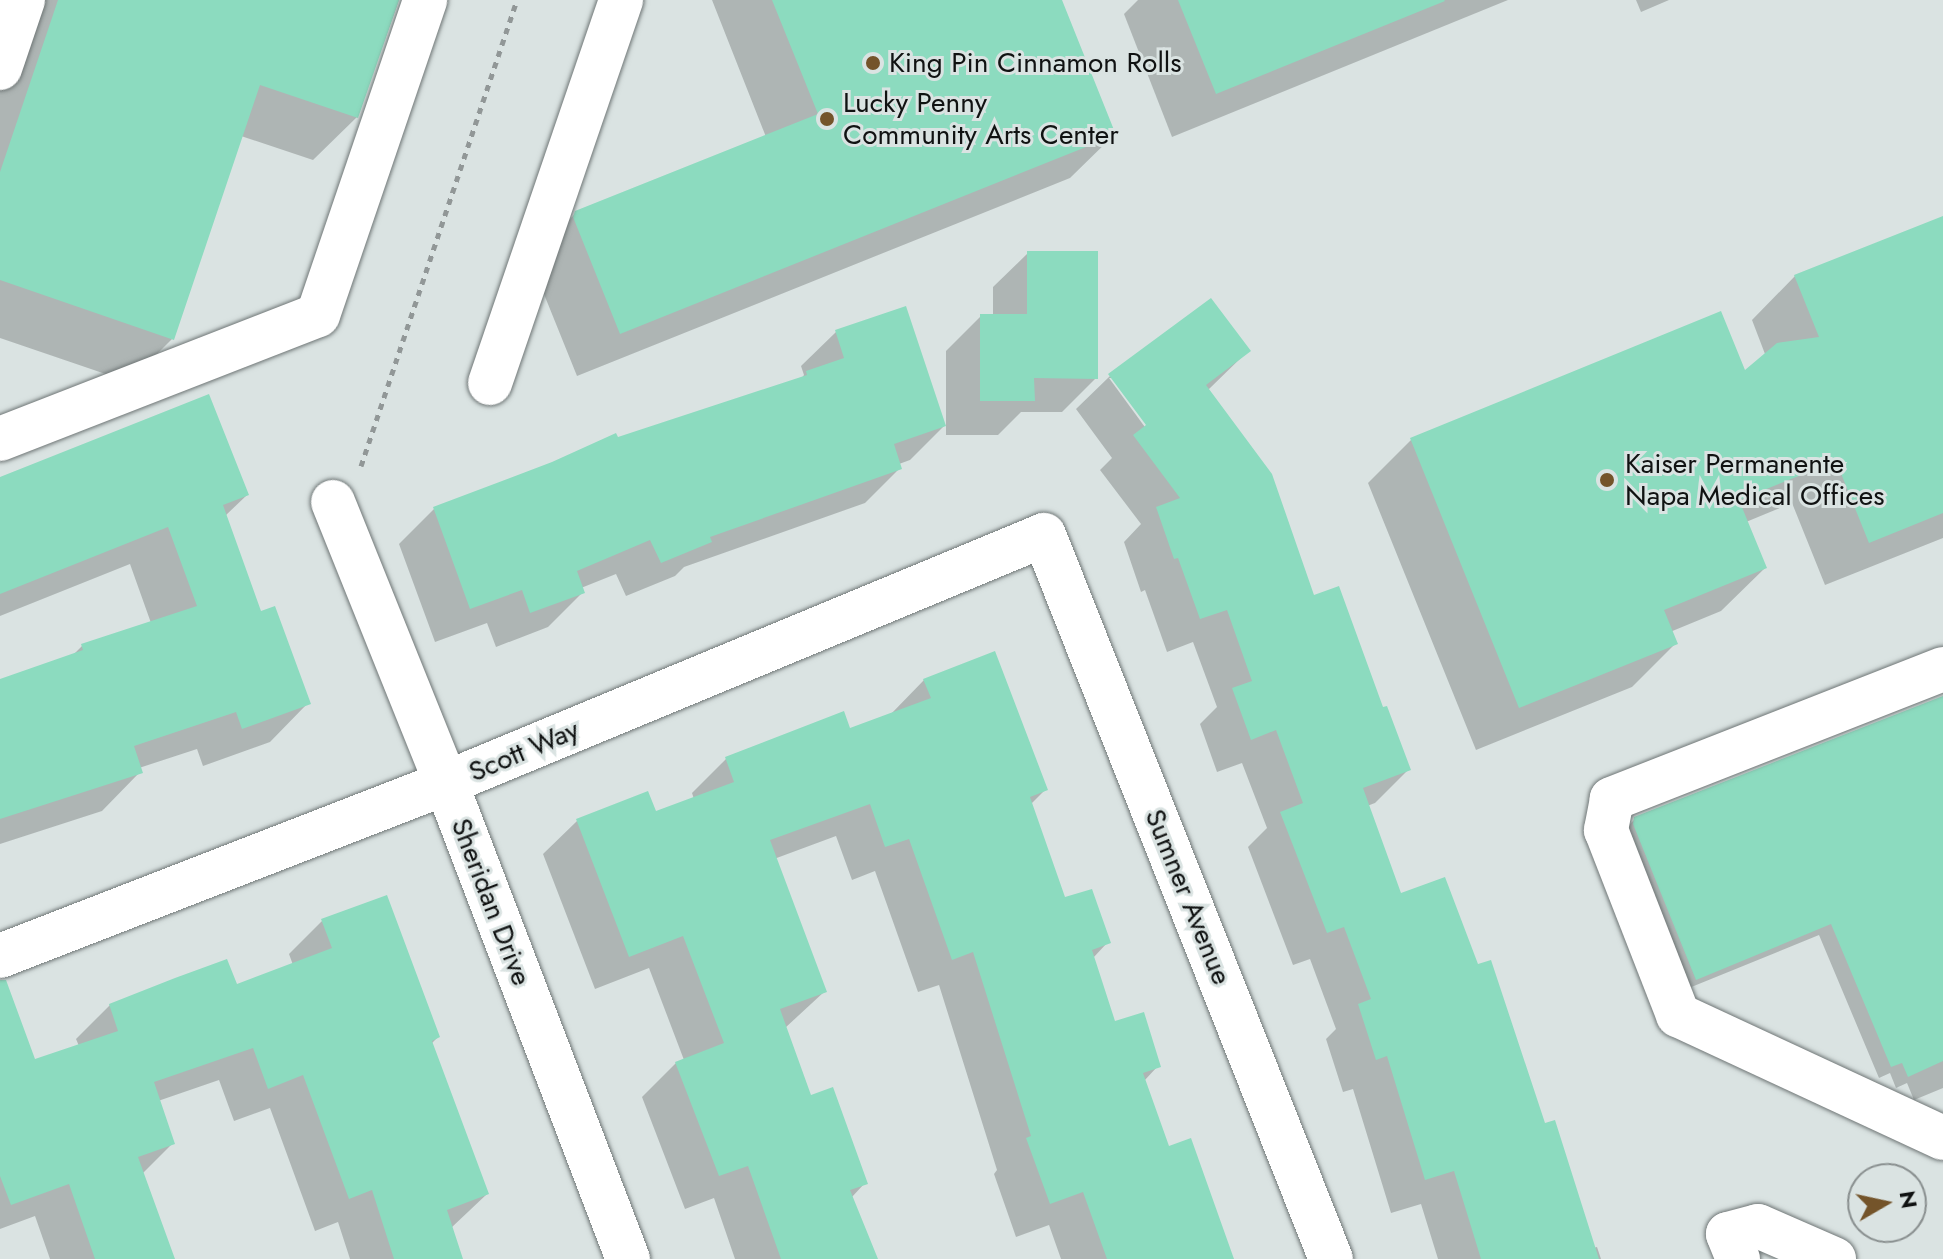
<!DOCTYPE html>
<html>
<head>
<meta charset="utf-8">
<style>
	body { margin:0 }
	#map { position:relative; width:1943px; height:1259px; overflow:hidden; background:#dae3e2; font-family:Jost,sans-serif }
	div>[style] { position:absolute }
	.shadow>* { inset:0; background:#0003 }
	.building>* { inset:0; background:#8cdbbf }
	.path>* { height:5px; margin-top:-2.5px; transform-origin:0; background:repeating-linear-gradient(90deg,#919797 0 6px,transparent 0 12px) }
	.roads { filter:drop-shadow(0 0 2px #6f7676) drop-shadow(0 0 2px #6f7676) }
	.minor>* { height:44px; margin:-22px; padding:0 22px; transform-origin:22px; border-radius:22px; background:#fff }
	.dots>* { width:22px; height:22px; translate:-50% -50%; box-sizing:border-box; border:4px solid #dae3e2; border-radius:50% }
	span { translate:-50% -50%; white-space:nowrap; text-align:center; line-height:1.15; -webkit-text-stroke:6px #dae3e2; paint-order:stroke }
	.poi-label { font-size:28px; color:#101212 }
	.left { translate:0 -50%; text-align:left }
	.street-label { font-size:28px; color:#101212 }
	.north { position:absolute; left:1847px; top:1163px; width:80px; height:80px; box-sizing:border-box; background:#dae3e2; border:2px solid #898f8f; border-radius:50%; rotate:81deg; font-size:22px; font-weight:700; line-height:32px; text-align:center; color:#101212 }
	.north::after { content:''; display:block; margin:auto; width:28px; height:36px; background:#74542a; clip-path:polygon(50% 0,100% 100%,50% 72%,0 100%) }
</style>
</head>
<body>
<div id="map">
	<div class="shadow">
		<i style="clip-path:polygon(31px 0,399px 0,357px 117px,313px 160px,241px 136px,172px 339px,129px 382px,0 338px,0 90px)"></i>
		<i style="clip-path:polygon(712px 0,1060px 0,1114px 135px,1070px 178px,577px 376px,531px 262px,532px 257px,576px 213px,766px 137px)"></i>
		<i style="clip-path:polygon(1138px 0,1508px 0,1172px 137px,1124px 14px)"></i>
		<i style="clip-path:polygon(1636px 0,1669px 0,1641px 12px)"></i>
		<i style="clip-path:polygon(1943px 218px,1943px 538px,1825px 585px,1792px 503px,1746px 522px,1765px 568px,1721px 611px,1670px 632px,1675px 644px,1632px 687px,1476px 750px,1368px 483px,1411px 440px,1744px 373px,1765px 354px,1752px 320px,1795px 276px)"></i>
		<i style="clip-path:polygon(1028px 253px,1096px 378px,1062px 412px,1021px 412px,998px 435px,946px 435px,946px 351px,981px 316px,993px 316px,993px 287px)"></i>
		<i style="clip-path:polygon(836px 332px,944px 426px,910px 460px,899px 464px,900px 468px,865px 503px,684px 567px,675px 576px,626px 596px,616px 574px,581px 588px,583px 592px,548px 627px,496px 647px,487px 623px,435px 642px,399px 544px,434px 509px,617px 439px,801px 379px,804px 375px,801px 366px)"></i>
		<i style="clip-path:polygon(evenodd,1248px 351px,1208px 390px,1313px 598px,1382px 710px,1409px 769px,1375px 803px,1367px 806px,1400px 896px,1477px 967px,1593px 1248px,1597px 1247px,1601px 1259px,1438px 1259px,1421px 1204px,1391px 1213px,1353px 1089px,1343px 1092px,1326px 1039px,1336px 1029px,1310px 959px,1293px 965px,1248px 847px,1267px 828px,1242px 763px,1217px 772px,1200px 724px,1217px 707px,1193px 642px,1167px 652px,1145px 590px,1141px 592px,1124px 542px,1141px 524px,1100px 470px,1112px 458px,1076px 409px,1110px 376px,1248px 351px,1109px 378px,1114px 378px,1153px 432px,1150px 434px,1109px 378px)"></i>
		<i style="clip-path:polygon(0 479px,247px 495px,225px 516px,260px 614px,308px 703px,270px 742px,203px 766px,197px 749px,139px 768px,140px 772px,102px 811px,0 844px,0 681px,72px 656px,82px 646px,151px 623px,130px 564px,0 616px)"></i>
		<i style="clip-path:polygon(924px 680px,1046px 789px,1030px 805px,1064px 900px,1108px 942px,1093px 958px,1114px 1024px,1158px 1066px,1144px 1081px,1168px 1149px,1230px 1259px,1061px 1259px,1049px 1225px,1016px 1237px,994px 1174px,997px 1170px,939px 985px,918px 992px,875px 871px,852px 880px,836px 836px,774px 859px,824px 992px,785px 1028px,810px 1098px,865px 1183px,851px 1198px,876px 1259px,735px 1259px,714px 1198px,685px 1209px,642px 1097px,676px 1063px,684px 1060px,649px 968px,595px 989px,543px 854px,577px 821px,655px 814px,694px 799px,692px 793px,726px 759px,849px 730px,890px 715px)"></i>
		<i style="clip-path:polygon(1943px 698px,1943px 1088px,1914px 1100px,1907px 1083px,1896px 1088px,1890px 1073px,1879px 1078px,1819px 935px,1684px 990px,1623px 831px,1635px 819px)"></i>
		<i style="clip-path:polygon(322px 921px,438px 1037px,431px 1044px,487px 1194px,451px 1228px,461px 1259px,350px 1259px,338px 1222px,315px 1231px,270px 1108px,234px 1121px,219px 1080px,158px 1101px,173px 1143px,142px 1174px,173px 1259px,50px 1259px,35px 1216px,0 1229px,0 1051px,34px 1062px,79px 1046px,76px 1039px,110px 1005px,235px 987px,293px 965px,289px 954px)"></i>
	</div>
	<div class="building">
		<i style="clip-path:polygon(58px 0,399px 0,358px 118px,260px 85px,174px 340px,0 280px,0 172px)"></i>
		<i style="clip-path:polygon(772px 0,1062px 0,1116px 135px,620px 334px,573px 217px,575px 211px,818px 114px)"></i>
		<i style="clip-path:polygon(1178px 0,1444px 0,1445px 1px,1216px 94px)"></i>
		<i style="clip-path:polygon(1943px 216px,1943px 513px,1869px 543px,1836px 461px,1739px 500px,1767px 568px,1664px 610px,1678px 644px,1519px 708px,1410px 438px,1721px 311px,1745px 370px,1777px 343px,1819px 337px,1794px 275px)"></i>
		<i style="clip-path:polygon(1027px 251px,1098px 251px,1098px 379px,1034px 378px,1035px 401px,980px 401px,980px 314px,1027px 314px)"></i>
		<i style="clip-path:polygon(1211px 298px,1251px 351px,1206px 385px,1272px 474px,1314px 595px,1339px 586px,1383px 707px,1387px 706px,1411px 770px,1363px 788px,1401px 893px,1445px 877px,1478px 964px,1491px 960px,1545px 1123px,1555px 1120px,1599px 1259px,1481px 1259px,1454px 1171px,1425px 1180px,1387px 1056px,1376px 1060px,1358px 1004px,1371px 999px,1344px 927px,1327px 933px,1280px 812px,1303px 803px,1276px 730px,1251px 740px,1232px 688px,1252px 681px,1227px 610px,1200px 619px,1178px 558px,1174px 559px,1156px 507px,1180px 498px,1133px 435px,1146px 425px,1108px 374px)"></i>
		<i style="clip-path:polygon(906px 306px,946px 426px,894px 444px,902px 469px,710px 537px,712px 542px,661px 563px,650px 540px,577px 571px,585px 593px,530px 613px,522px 590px,470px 609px,433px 507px,552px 462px,616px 433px,618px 437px,807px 375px,806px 371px,844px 358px,835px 330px)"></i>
		<i style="clip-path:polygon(209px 394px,249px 495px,223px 505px,261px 611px,275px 606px,311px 704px,242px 729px,236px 712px,134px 746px,143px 773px,0 819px,0 679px,83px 650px,81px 644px,197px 606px,168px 527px,0 594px,0 477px)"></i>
		<i style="clip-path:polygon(995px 651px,1048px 790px,1030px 797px,1065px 897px,1092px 889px,1111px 943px,1092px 950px,1115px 1021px,1144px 1012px,1161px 1067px,1143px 1073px,1169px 1146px,1191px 1138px,1234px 1259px,1107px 1259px,1083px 1192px,1050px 1204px,1026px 1138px,1031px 1136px,973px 952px,952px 960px,909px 839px,885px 847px,870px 804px,770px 840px,827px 992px,780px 1009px,811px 1095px,833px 1087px,868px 1184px,850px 1190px,878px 1259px,781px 1259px,748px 1166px,719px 1176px,675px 1062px,724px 1043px,683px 936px,629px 957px,576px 819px,648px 791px,656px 811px,734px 782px,725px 757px,844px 711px,850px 728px,931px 698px,923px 679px)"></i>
		<i style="clip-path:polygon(1943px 696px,1943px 1061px,1908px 1077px,1902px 1063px,1891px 1067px,1831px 924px,1696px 980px,1633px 824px,1634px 817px)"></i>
		<i style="clip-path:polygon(387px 895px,440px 1037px,432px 1041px,489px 1194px,447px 1210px,463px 1259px,394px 1259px,372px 1190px,349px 1199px,303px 1075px,268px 1089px,253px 1048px,154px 1082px,175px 1144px,138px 1157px,175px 1259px,95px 1259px,69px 1184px,11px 1205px,0 1176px,0 980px,6px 980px,35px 1059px,118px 1031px,109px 1004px,175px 978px,227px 959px,237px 984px,332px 948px,321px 919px)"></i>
	</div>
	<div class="path">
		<i style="left:361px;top:466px;width:491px;rotate:-71.5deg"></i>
	</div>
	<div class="roads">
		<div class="minor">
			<i style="left:0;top:68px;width:72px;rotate:-71.3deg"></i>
			<i style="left:490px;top:383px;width:405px;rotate:-71.1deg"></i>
			<i style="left:0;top:439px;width:341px;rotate:-21.3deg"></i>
			<i style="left:318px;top:315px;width:333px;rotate:-71.2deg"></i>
			<i style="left:333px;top:502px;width:303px;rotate:68.1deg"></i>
			<i style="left:446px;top:783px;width:510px;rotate:69.08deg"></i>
			<i style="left:1943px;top:669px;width:356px;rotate:158.6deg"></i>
			<i style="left:1612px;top:799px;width:32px;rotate:101deg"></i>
			<i style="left:1606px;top:830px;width:199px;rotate:68.7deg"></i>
			<i style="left:1678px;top:1015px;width:292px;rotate:24.9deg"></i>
			<i style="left:0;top:956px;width:478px;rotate:-21.2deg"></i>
			<i style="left:446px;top:783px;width:647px;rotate:-22.52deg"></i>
			<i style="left:1044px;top:535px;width:779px;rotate:68.38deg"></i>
			<i style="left:1738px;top:1259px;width:27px;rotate:-112deg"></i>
			<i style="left:1728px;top:1234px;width:31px;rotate:-15deg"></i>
			<i style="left:1758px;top:1226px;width:83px;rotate:23.5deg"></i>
		</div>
	</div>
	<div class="dots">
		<i style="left:873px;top:63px;background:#74542a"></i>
		<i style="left:827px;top:119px;background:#74542a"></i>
		<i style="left:1607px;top:480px;background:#74542a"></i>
	</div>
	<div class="poi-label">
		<span class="left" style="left:889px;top:63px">King Pin Cinnamon Rolls</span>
		<span class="left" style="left:843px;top:119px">Lucky Penny<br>Community Arts Center</span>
		<span class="left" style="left:1625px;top:480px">Kaiser Permanente<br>Napa Medical Offices</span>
	</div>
	<div class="street-label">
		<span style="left:524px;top:751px;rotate:-23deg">Scott Way</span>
		<span style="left:1188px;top:897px;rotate:68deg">Sumner Avenue</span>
		<span style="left:491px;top:902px;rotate:69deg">Sheridan Drive</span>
	</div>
	<div class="north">N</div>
</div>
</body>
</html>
